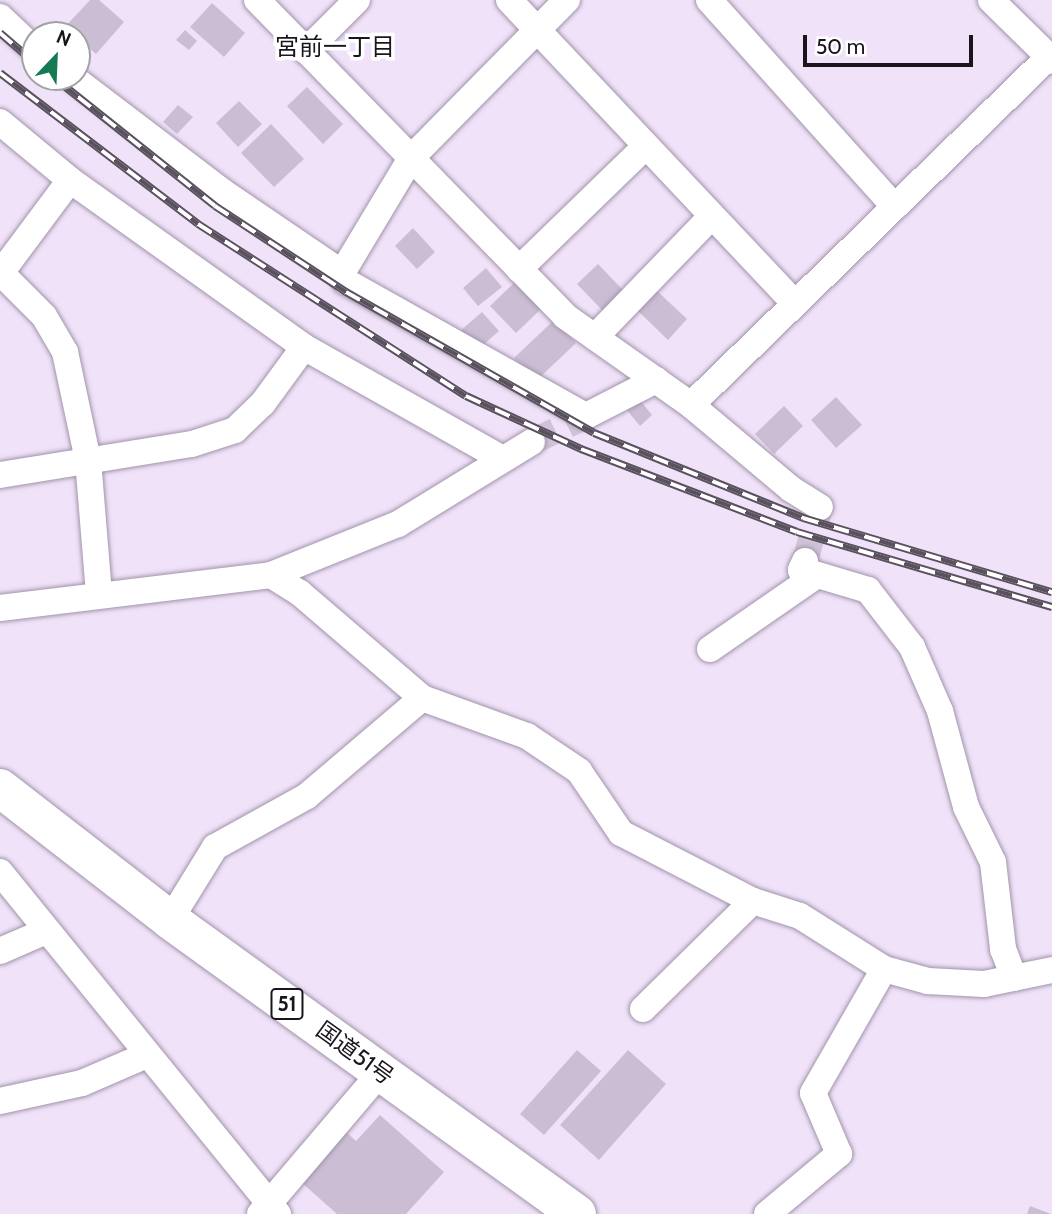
<!DOCTYPE html>
<html>
<head>
<meta charset="utf-8">
<style>
	body { margin:0 }
	#map { position:relative; width:1052px; height:1214px; overflow:hidden; background:#f0e2f9; font-family:Cabin,"Noto Sans JP",sans-serif }
	div>[style] { position:absolute }
	.building>* { inset:0; background:#cbbed4 }
	.minor-tunnel>* { height:26px; margin-top:-13px; transform-origin:0; background:repeating-linear-gradient(90deg,#d0c3d8 0 26px,transparent 0 39px) }
	.roads { filter:drop-shadow(0 0 2px #a194aa) drop-shadow(0 0 2px #a194aa) }
	.minor>* { height:26px; margin:-13px; padding:0 13px; transform-origin:13px; border-radius:13px; background:#fff }
	.highway>* { height:38px; margin:-19px; padding:0 19px; transform-origin:19px; border-radius:19px; background:#fff }
	.rail>* { height:8px; margin-top:-4px; transform-origin:0; background:repeating-linear-gradient(90deg,#fff 0 16px,#59515d 0 32px); box-sizing:border-box; border-block:2px solid #59515d }
	span { translate:-50% -50%; white-space:nowrap; text-align:center; line-height:1.15; -webkit-text-stroke:7px #fff; paint-order:stroke }
	.shield-label span { padding:2px 5px; background:#fff; border:2px solid; border-radius:5px; -webkit-text-stroke-width:0 }
	.shield-label { font-size:21px; color:#1a151d; font-weight:700 }
	.street-label { font-size:23px; color:#1a151d }
	.neighbourhood-label { font-size:24px; color:#1a151d }
	.north { position:absolute; left:21px; top:21px; width:70px; height:70px; box-sizing:border-box; background:#fff; border:2px solid #a3a1a5; border-radius:50%; rotate:23deg; font-size:19px; font-weight:700; line-height:28px; text-align:center; color:#1a151d }
	.north::after { content:''; display:block; margin:auto; width:24px; height:32px; background:#157a53; clip-path:polygon(50% 0,100% 100%,50% 72%,0 100%) }
	.scale { position:absolute; left:803px; top:35px; width:170px; height:32px; box-sizing:border-box; border:4px solid #1a151d; border-top:0; padding-left:9px; font-size:21px; line-height:24px; white-space:nowrap; color:#1a151d; -webkit-text-stroke:5px #fff; paint-order:stroke }
</style>
</head>
<body>
<div id="map">
	<div class="building">
		<i style="clip-path:polygon(90px 0,99px 0,124px 22px,96px 54px,65px 27px)"></i>
		<i style="clip-path:polygon(212px 3px,245px 33px,224px 57px,190px 27px)"></i>
		<i style="clip-path:polygon(185px 30px,197px 41px,189px 50px,176px 40px)"></i>
		<i style="clip-path:polygon(307px 87px,343px 124px,323px 144px,287px 106px)"></i>
		<i style="clip-path:polygon(239px 101px,262px 124px,238px 147px,216px 123px)"></i>
		<i style="clip-path:polygon(178px 105px,193px 117px,177px 134px,163px 122px)"></i>
		<i style="clip-path:polygon(271px 124px,304px 159px,274px 187px,241px 153px)"></i>
		<i style="clip-path:polygon(413px 228px,435px 252px,417px 269px,395px 246px)"></i>
		<i style="clip-path:polygon(598px 264px,624px 291px,603px 311px,577px 284px)"></i>
		<i style="clip-path:polygon(486px 268px,502px 287px,478px 306px,463px 288px)"></i>
		<i style="clip-path:polygon(515px 282px,541px 309px,516px 333px,490px 306px)"></i>
		<i style="clip-path:polygon(656px 290px,687px 319px,668px 340px,637px 310px)"></i>
		<i style="clip-path:polygon(482px 312px,499px 331px,476px 351px,459px 332px)"></i>
		<i style="clip-path:polygon(554px 320px,576px 343px,536px 381px,514px 358px)"></i>
		<i style="clip-path:polygon(836px 397px,862px 425px,836px 448px,811px 420px)"></i>
		<i style="clip-path:polygon(639px 399px,652px 415px,640px 426px,626px 409px)"></i>
		<i style="clip-path:polygon(784px 406px,803px 426px,774px 454px,755px 434px)"></i>
		<i style="clip-path:polygon(577px 1050px,601px 1071px,544px 1135px,520px 1114px)"></i>
		<i style="clip-path:polygon(628px 1050px,666px 1084px,599px 1160px,560px 1125px)"></i>
		<i style="clip-path:polygon(380px 1115px,444px 1172px,406px 1214px,337px 1214px,301px 1182px,346px 1132px,356px 1141px)"></i>
		<i style="clip-path:polygon(1030px 1206px,1051px 1214px,1027px 1214px)"></i>
	</div>
	<div class="minor-tunnel">
		<i style="left:532px;top:442px;width:60px;rotate:-25.7deg"></i>
		<i style="left:805px;top:561px;width:56px;rotate:-74.5deg"></i>
	</div>
	<div class="roads">
		<div class="minor">
			<i style="left:257px;top:0;width:441px;rotate:45.7deg"></i>
			<i style="left:565px;top:316px;width:154px;rotate:35.2deg"></i>
			<i style="left:691px;top:405px;width:131px;rotate:40deg"></i>
			<i style="left:791px;top:489px;width:34px;rotate:32deg"></i>
			<i style="left:509px;top:0;width:417px;rotate:46.7deg"></i>
			<i style="left:709px;top:0;width:278px;rotate:48.1deg"></i>
			<i style="left:991px;top:0;width:86px;rotate:44.5deg"></i>
			<i style="left:0;top:17px;width:48px;rotate:43.3deg"></i>
			<i style="left:306px;top:51px;width:72px;rotate:-45deg"></i>
			<i style="left:72px;top:77px;width:190px;rotate:37.3deg"></i>
			<i style="left:223px;top:192px;width:144px;rotate:34.2deg"></i>
			<i style="left:342px;top:273px;width:134px;rotate:-59deg"></i>
			<i style="left:411px;top:158px;width:222px;rotate:-45.4deg"></i>
			<i style="left:0;top:122px;width:91px;rotate:39.6deg"></i>
			<i style="left:70px;top:180px;width:287px;rotate:35.5deg"></i>
			<i style="left:304px;top:347px;width:226px;rotate:29.4deg"></i>
			<i style="left:519px;top:269px;width:177px;rotate:-44.1deg"></i>
			<i style="left:0;top:272px;width:62px;rotate:45deg"></i>
			<i style="left:44px;top:316px;width:42px;rotate:59.7deg"></i>
			<i style="left:65px;top:352px;width:110px;rotate:78deg"></i>
			<i style="left:88px;top:460px;width:134px;rotate:85.3deg"></i>
			<i style="left:342px;top:273px;width:9px;rotate:69deg"></i>
			<i style="left:345px;top:281px;width:276px;rotate:29.3deg"></i>
			<i style="left:586px;top:416px;width:79px;rotate:-27.2deg"></i>
			<i style="left:0;top:274px;width:117px;rotate:-53.3deg"></i>
			<i style="left:595px;top:337px;width:168px;rotate:-46deg"></i>
			<i style="left:691px;top:405px;width:499px;rotate:-44.2deg"></i>
			<i style="left:0;top:475px;width:194px;rotate:-9.2deg"></i>
			<i style="left:192px;top:444px;width:45px;rotate:-18deg"></i>
			<i style="left:235px;top:430px;width:39px;rotate:-44deg"></i>
			<i style="left:263px;top:403px;width:69px;rotate:-53.8deg"></i>
			<i style="left:805px;top:561px;width:10px;rotate:114deg"></i>
			<i style="left:801px;top:570px;width:70px;rotate:16.6deg"></i>
			<i style="left:868px;top:590px;width:72px;rotate:52.3deg"></i>
			<i style="left:912px;top:647px;width:70px;rotate:66.4deg"></i>
			<i style="left:940px;top:711px;width:99px;rotate:74.8deg"></i>
			<i style="left:966px;top:807px;width:61px;rotate:63.9deg"></i>
			<i style="left:993px;top:862px;width:88px;rotate:83.4deg"></i>
			<i style="left:1003px;top:949px;width:31px;rotate:69deg"></i>
			<i style="left:271px;top:575px;width:137px;rotate:-21.9deg"></i>
			<i style="left:398px;top:524px;width:157px;rotate:-31.5deg"></i>
			<i style="left:0;top:608px;width:273px;rotate:-6.9deg"></i>
			<i style="left:271px;top:575px;width:34px;rotate:32deg"></i>
			<i style="left:300px;top:593px;width:161px;rotate:40.7deg"></i>
			<i style="left:422px;top:698px;width:112px;rotate:19.9deg"></i>
			<i style="left:527px;top:736px;width:63px;rotate:33.9deg"></i>
			<i style="left:579px;top:771px;width:75px;rotate:55.9deg"></i>
			<i style="left:621px;top:833px;width:148px;rotate:27.3deg"></i>
			<i style="left:753px;top:901px;width:49px;rotate:17.7deg"></i>
			<i style="left:800px;top:916px;width:99px;rotate:32.2deg"></i>
			<i style="left:884px;top:969px;width:46px;rotate:15.3deg"></i>
			<i style="left:928px;top:981px;width:56px;rotate:3.1deg"></i>
			<i style="left:984px;top:984px;width:69px;rotate:-11.6deg"></i>
			<i style="left:710px;top:649px;width:130px;rotate:-34.7deg"></i>
			<i style="left:0;top:872px;width:441px;rotate:50.9deg"></i>
			<i style="left:170px;top:920px;width:86px;rotate:-58.3deg"></i>
			<i style="left:215px;top:847px;width:105px;rotate:-29deg"></i>
			<i style="left:307px;top:796px;width:151px;rotate:-40.4deg"></i>
			<i style="left:0;top:951px;width:50px;rotate:-23.5deg"></i>
			<i style="left:643px;top:1009px;width:154px;rotate:-44.5deg"></i>
			<i style="left:0;top:1101px;width:84px;rotate:-12.4deg"></i>
			<i style="left:82px;top:1083px;width:71px;rotate:-23.3deg"></i>
			<i style="left:260px;top:1214px;width:187px;rotate:-49.6deg"></i>
			<i style="left:767px;top:1214px;width:94px;rotate:-39.8deg"></i>
			<i style="left:839px;top:1154px;width:66px;rotate:-113.1deg"></i>
			<i style="left:813px;top:1093px;width:143px;rotate:-60.2deg"></i>
		</div>
		<div class="highway">
			<i style="left:0;top:788px;width:215px;rotate:37.8deg"></i>
			<i style="left:170px;top:920px;width:502px;rotate:35.84deg"></i>
		</div>
	</div>
	<div class="rail">
		<i style="left:0;top:33px;width:46px;rotate:40.6deg"></i>
		<i style="left:0;top:73px;width:249px;rotate:37.3deg"></i>
		<i style="left:198px;top:224px;width:318px;rotate:32.7deg"></i>
		<i style="left:466px;top:396px;width:127px;rotate:24.7deg"></i>
		<i style="left:581px;top:449px;width:231px;rotate:21deg"></i>
		<i style="left:797px;top:532px;width:266px;rotate:16.4deg"></i>
		<i style="left:53px;top:77px;width:207px;rotate:38.5deg"></i>
		<i style="left:215px;top:206px;width:157px;rotate:33.3deg"></i>
		<i style="left:346px;top:292px;width:285px;rotate:29.6deg"></i>
		<i style="left:594px;top:433px;width:226px;rotate:22.1deg"></i>
		<i style="left:803px;top:518px;width:260px;rotate:16.6deg"></i>
	</div>
	<div class="shield-label">
		<span style="left:287px;top:1004px">51</span>
	</div>
	<div class="street-label">
		<span style="left:355px;top:1053px;rotate:36deg">国道51号</span>
	</div>
	<div class="neighbourhood-label">
		<span style="left:335px;top:47px">宮前一丁目</span>
	</div>
	<div class="north">N</div>
	<div class="scale">50 m</div>
</div>
</body>
</html>
